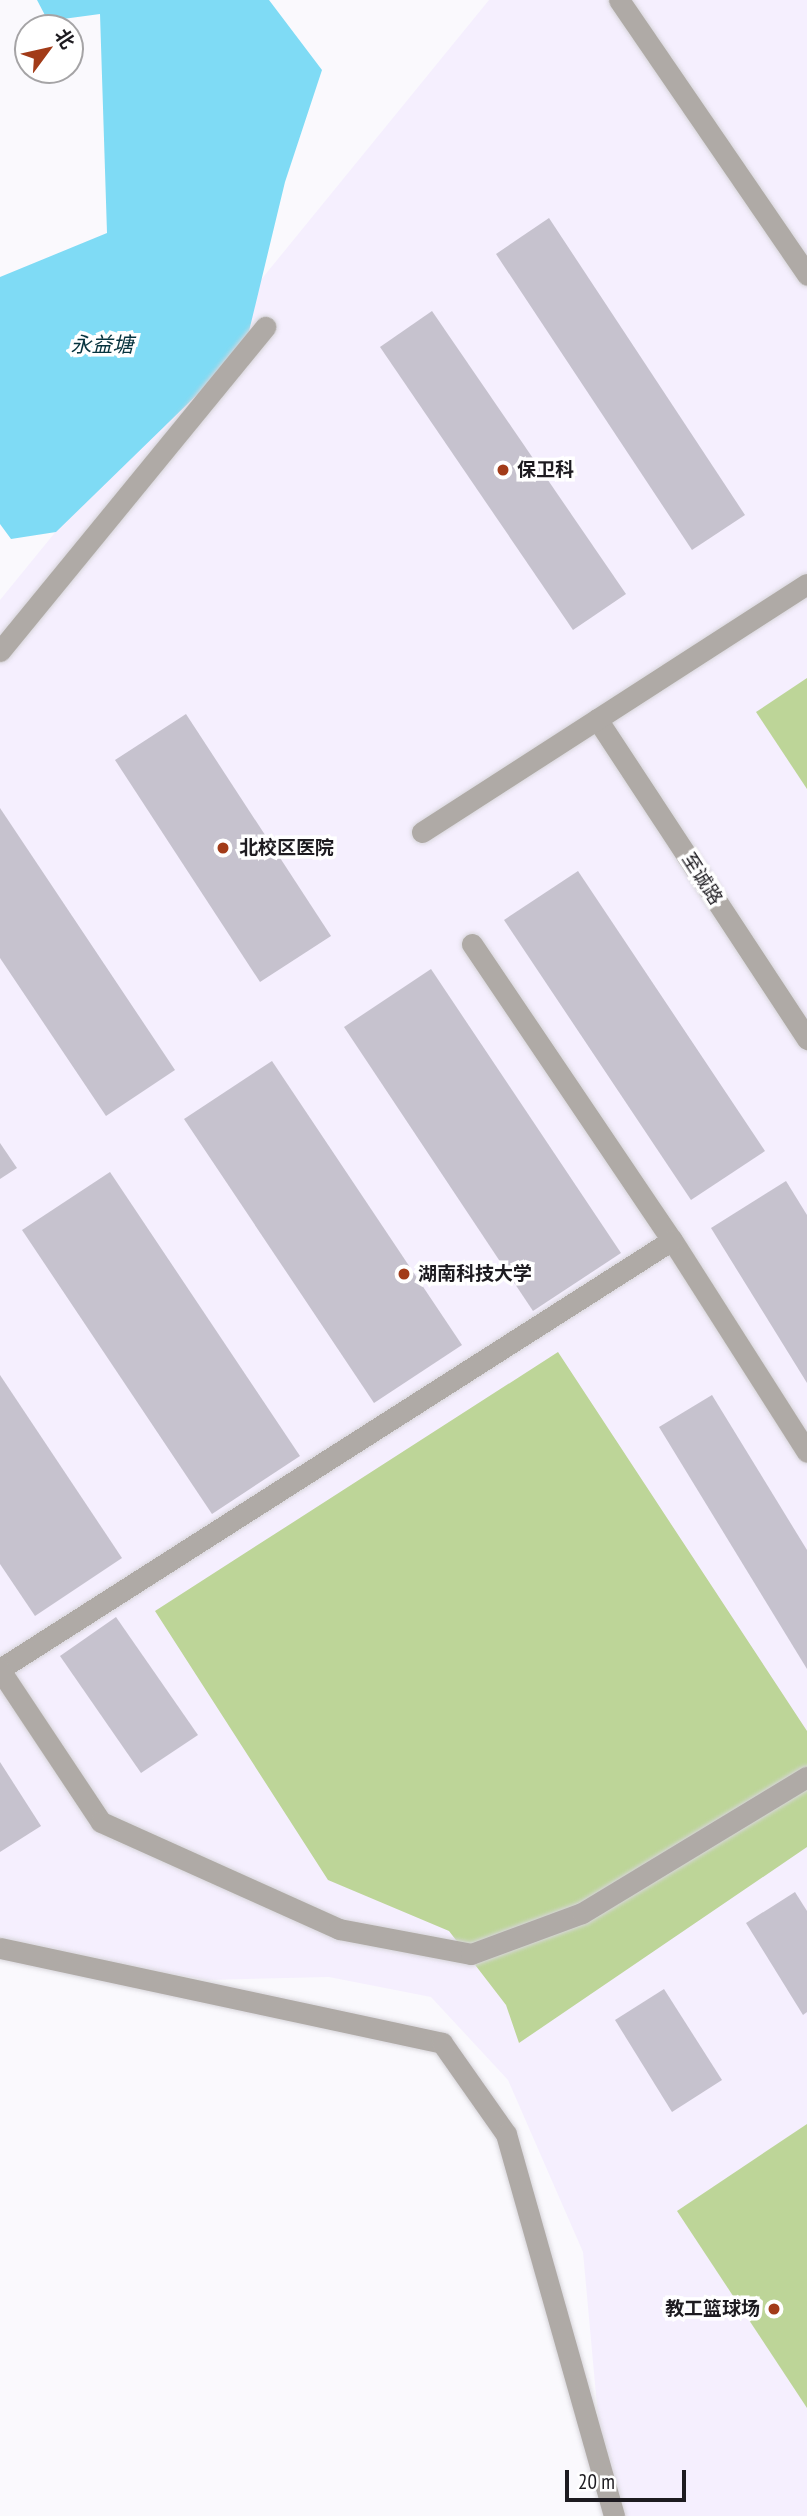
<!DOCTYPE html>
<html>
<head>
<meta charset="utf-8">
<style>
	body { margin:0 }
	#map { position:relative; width:807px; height:2516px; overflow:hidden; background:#faf9fd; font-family:"PT Sans Narrow","Noto Sans SC",sans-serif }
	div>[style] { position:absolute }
	.built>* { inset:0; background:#f5effe }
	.green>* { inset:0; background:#bdd598 }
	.water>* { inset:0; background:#7fdbf5 }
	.building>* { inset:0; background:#c6c2ce }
	.roads { filter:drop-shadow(0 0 2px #d7d5da) drop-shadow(0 0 2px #d7d5da) }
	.minor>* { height:21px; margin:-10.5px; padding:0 10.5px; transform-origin:10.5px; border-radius:10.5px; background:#afaaa6 }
	.dots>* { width:19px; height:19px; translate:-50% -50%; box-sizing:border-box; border:4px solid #fff; border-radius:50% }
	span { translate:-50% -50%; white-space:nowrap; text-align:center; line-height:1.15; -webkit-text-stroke:7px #fff; paint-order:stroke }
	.poi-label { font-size:19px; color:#1d1b20; font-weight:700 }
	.left { translate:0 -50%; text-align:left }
	.right { translate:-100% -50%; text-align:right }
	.street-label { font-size:19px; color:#1d1b20 }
	.water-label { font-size:21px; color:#06333e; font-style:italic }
	.north { position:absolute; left:14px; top:14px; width:70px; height:70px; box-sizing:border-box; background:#fff; border:2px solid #a5a4a6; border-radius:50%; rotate:57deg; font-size:19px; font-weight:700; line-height:28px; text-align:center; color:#1d1b20 }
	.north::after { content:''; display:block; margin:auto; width:24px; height:32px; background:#a23b18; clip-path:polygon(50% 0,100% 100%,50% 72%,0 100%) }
	.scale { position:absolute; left:565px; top:2470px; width:121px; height:32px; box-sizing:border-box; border:4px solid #1d1b20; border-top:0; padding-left:9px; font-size:21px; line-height:24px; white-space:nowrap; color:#1d1b20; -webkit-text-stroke:5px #fff; paint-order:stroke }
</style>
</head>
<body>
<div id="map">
	<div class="built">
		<i style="clip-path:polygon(489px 0,807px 0,807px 2516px,607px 2516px,583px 2252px,508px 2080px,431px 1997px,329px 1977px,208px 1980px,0 1948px,0 600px)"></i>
	</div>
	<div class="green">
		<i style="clip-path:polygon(807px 678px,807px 789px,756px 712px)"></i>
		<i style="clip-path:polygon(558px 1352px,807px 1731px,807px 1847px,519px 2043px,506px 2005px,449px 1931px,328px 1880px,155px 1611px)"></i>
		<i style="clip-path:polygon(807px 2124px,807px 2408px,677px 2211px)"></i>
	</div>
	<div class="water">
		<i style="clip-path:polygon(37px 0,269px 0,322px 70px,285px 182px,245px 348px,56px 532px,11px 539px,0 524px,0 277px,107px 233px,100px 14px,48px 21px)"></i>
	</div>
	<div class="building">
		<i style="clip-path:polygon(549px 218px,745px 515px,692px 550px,496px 254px)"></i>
		<i style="clip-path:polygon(432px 311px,626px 594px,573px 630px,380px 347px)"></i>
		<i style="clip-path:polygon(186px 714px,331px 936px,260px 982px,115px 760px)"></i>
		<i style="clip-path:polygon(0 808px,175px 1070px,106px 1116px,0 958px)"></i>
		<i style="clip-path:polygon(578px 871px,765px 1151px,691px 1200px,504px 920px)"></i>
		<i style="clip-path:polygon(431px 969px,621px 1253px,533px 1311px,344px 1027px)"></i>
		<i style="clip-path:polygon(272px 1061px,462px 1345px,374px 1403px,184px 1119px)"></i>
		<i style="clip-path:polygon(0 1143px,17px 1168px,0 1179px)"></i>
		<i style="clip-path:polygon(110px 1172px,300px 1456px,212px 1514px,22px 1230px)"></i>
		<i style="clip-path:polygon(786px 1181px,807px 1215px,807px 1383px,711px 1228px)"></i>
		<i style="clip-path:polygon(0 1375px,122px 1558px,35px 1616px,0 1564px)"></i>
		<i style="clip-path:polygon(712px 1395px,807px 1550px,807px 1669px,659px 1427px)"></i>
		<i style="clip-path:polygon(116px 1617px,198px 1735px,141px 1773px,60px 1656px)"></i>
		<i style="clip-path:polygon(0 1762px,41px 1826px,0 1852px)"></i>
		<i style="clip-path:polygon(795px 1892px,807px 1911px,807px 2012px,803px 2015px,746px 1923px)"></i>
		<i style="clip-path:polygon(664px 1989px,722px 2080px,672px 2112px,615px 2020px)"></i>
	</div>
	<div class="roads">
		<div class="minor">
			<i style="left:619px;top:0;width:333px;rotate:55.6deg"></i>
			<i style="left:0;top:651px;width:419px;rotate:-50.7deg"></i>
			<i style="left:597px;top:719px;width:383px;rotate:56.7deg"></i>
			<i style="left:422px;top:832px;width:458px;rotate:-32.8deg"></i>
			<i style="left:472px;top:944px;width:357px;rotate:56deg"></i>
			<i style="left:672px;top:1240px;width:251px;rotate:57.5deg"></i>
			<i style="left:0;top:1669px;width:797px;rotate:-32.55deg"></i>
			<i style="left:0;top:1670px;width:182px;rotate:56.4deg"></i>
			<i style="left:101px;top:1822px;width:261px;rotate:24.2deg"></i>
			<i style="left:339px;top:1929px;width:134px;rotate:10.7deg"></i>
			<i style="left:471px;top:1954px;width:118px;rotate:-20.3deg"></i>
			<i style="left:582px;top:1913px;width:263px;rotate:-31.2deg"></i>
			<i style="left:0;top:1948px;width:452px;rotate:12.1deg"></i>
			<i style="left:442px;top:2043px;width:111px;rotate:54.9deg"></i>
			<i style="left:506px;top:2134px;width:397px;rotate:74.2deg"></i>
		</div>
	</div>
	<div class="dots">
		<i style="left:503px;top:470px;background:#a23b18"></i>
		<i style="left:223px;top:848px;background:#a23b18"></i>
		<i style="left:404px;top:1274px;background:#a23b18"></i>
		<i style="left:774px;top:2309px;background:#a23b18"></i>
	</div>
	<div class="poi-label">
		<span class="left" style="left:517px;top:470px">保卫科</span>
		<span class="left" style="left:239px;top:848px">北校区医院</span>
		<span class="left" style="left:418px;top:1274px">湖南科技大学</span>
		<span class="right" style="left:760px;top:2309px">教工篮球场</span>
	</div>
	<div class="street-label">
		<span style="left:702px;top:879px;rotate:57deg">至诚路</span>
	</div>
	<div class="water-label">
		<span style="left:102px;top:345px">永益塘</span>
	</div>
	<div class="north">北</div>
	<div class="scale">20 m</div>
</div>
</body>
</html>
